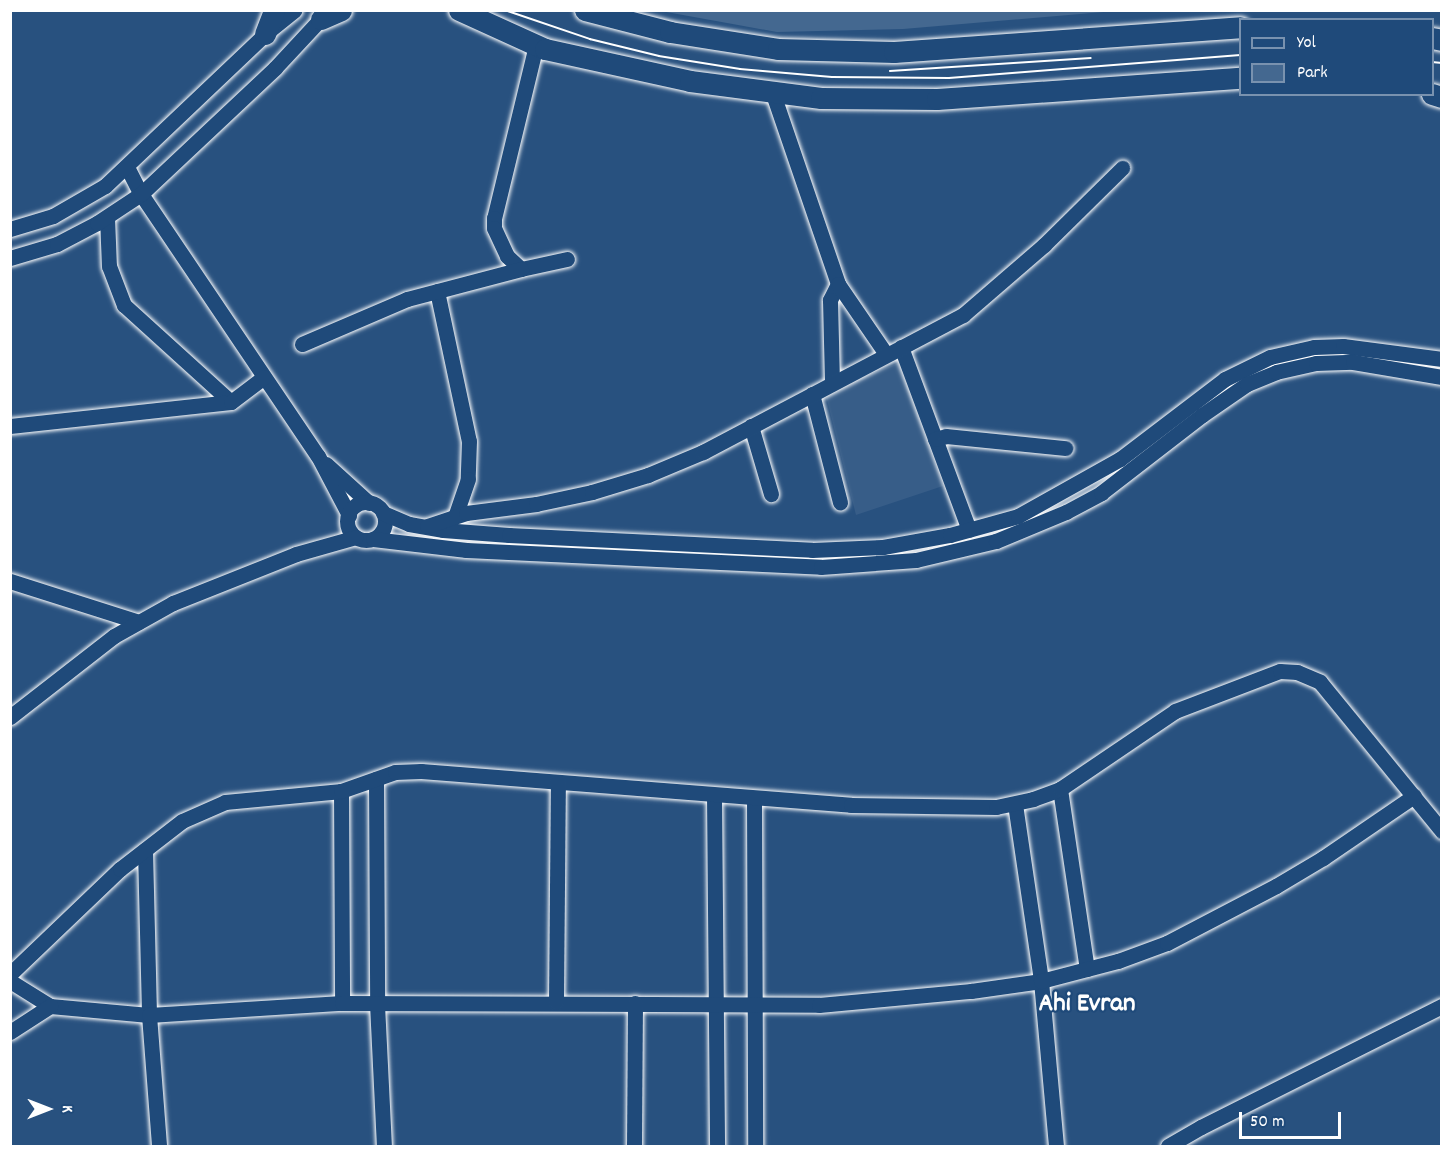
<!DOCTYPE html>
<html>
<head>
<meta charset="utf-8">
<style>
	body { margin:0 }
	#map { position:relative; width:1452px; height:1157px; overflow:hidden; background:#28517f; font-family:Dekko,sans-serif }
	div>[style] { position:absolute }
	.built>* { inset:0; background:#375d88 }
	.green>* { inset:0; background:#446890 }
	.roads { filter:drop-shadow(0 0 2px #fff) drop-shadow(0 0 2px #fff) }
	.minor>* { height:15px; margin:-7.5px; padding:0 7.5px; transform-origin:7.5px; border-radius:7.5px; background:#1f4a7a }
	.minor>.ring { margin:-7.5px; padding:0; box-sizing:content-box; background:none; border:15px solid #1f4a7a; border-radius:50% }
	.highway>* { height:21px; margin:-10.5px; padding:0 10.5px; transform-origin:10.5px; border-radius:10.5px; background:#1f4a7a }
	.tram>* { height:1.5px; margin:-0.75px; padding:0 0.75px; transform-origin:0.75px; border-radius:0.75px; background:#fff }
	span { translate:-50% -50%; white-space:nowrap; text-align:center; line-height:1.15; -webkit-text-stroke:4.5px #1f4a7a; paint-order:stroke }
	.district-label { font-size:27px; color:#fff; font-weight:700 }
	.frame { position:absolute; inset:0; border:12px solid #fff; pointer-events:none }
	.legend { position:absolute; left:1239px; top:18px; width:195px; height:78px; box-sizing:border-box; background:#1f4a7a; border:2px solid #7992af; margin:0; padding:8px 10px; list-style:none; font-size:18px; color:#fff }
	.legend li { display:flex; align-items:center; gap:12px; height:30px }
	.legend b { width:30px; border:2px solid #7992af }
	.north { position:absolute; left:18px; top:1079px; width:60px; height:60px; -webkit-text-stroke:4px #1f4a7a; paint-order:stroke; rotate:90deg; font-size:16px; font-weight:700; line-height:24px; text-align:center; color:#fff }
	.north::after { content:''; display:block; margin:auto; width:21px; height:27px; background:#fff; clip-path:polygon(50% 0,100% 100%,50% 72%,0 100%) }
	.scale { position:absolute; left:1239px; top:1112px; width:102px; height:27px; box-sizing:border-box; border:3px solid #fff; border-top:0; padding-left:8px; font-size:18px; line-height:21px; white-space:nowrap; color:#fff; -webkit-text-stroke:4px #1f4a7a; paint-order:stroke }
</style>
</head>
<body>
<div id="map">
	<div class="built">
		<i style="clip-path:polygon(899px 363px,943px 486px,856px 515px,825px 392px)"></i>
	</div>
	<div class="green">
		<i style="clip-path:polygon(661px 11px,1115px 11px,903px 29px,777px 32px)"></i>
	</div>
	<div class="roads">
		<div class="minor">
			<i style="left:536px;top:45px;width:178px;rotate:103.6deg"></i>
			<i style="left:494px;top:218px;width:10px;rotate:90deg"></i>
			<i style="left:494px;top:228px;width:31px;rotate:65deg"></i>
			<i style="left:507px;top:256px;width:19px;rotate:43deg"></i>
			<i style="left:521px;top:269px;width:47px;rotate:-12.3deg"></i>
			<i style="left:772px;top:91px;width:204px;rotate:71.1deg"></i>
			<i style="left:838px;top:284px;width:18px;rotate:117deg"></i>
			<i style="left:830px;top:300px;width:83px;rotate:88.6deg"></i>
			<i style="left:127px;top:167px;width:30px;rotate:63deg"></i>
			<i style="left:141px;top:194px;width:316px;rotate:56deg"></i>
			<i style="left:318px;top:456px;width:67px;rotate:62.3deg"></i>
			<i style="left:107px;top:217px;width:49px;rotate:87.7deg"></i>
			<i style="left:109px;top:266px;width:42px;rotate:69deg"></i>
			<i style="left:124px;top:305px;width:144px;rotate:42.2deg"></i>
			<i style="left:10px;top:229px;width:45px;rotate:-16.8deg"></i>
			<i style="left:53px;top:216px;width:60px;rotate:-30deg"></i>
			<i style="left:105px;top:186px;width:221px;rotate:-43.5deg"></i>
			<i style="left:265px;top:34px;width:38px;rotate:-39deg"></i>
			<i style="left:10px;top:258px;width:49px;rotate:-16.6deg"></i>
			<i style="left:57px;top:244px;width:45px;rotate:-27.7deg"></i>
			<i style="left:97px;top:223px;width:53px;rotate:-33.4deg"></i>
			<i style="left:141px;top:194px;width:184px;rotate:-43.2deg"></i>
			<i style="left:275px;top:68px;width:78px;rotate:-47.1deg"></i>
			<i style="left:838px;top:284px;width:85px;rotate:55.6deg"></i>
			<i style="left:437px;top:291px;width:153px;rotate:78deg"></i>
			<i style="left:469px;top:441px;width:38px;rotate:92deg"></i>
			<i style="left:468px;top:479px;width:39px;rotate:109deg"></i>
			<i style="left:302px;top:344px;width:114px;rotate:-23.2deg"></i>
			<i style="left:407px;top:299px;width:118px;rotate:-14.7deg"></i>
			<i style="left:901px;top:347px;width:195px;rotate:69.6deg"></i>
			<i style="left:812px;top:394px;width:112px;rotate:75.5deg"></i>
			<i style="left:10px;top:426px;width:222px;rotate:-6.2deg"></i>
			<i style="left:231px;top:402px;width:41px;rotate:-37.1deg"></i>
			<i style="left:751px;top:426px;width:71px;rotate:73.6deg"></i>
			<i style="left:935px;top:439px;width:11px;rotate:-15deg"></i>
			<i style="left:946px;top:436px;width:120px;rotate:5.8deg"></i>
			<i style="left:326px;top:464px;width:58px;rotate:42.2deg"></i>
			<i class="ring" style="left:347px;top:502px;width:23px;height:23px"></i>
			<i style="left:383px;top:513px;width:28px;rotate:23deg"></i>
			<i style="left:409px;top:524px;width:35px;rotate:10deg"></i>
			<i style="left:443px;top:530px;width:66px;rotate:4.3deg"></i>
			<i style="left:509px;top:535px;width:303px;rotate:2.8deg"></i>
			<i style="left:812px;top:550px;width:71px;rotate:-2.4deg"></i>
			<i style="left:883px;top:547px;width:68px;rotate:-10.2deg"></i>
			<i style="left:950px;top:535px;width:71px;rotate:-15.6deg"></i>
			<i style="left:1018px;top:516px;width:117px;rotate:-29.2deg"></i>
			<i style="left:1120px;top:459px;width:132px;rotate:-37.3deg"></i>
			<i style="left:1225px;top:379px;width:50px;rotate:-26.1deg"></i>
			<i style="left:1270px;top:357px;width:45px;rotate:-12.8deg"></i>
			<i style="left:1314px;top:347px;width:29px;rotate:-2deg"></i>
			<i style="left:1343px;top:346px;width:100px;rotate:7.5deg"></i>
			<i style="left:427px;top:526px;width:41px;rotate:-18.4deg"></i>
			<i style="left:466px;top:513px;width:71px;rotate:-7.3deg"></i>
			<i style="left:536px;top:504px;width:57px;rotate:-12.1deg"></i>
			<i style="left:592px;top:492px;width:59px;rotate:-16.9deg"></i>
			<i style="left:648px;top:475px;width:60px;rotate:-22.7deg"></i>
			<i style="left:703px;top:452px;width:294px;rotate:-27.8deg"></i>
			<i style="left:963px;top:315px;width:107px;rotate:-40.8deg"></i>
			<i style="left:1044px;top:245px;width:110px;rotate:-44.6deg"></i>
			<i style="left:373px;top:539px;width:94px;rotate:6.7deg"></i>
			<i style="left:466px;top:550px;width:355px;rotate:2.7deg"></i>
			<i style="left:821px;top:567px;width:95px;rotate:-4.2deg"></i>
			<i style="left:916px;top:560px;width:82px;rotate:-13.4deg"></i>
			<i style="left:996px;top:541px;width:76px;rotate:-22.5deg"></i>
			<i style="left:1066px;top:512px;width:40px;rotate:-28deg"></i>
			<i style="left:1101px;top:493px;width:128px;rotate:-37.7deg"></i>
			<i style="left:1202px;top:415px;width:55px;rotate:-34.6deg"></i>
			<i style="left:1247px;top:384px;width:31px;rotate:-22deg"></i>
			<i style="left:1276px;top:372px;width:41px;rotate:-12.7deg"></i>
			<i style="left:1316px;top:363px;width:37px;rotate:-2deg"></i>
			<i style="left:1353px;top:362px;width:90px;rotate:9.6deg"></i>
			<i style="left:10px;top:581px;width:135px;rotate:17.6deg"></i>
			<i style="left:10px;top:717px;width:132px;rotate:-37.9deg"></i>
			<i style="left:114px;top:636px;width:68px;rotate:-29.2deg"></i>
			<i style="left:173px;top:603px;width:132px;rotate:-21.7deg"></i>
			<i style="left:296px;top:554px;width:62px;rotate:-15.8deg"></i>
			<i style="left:376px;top:779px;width:225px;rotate:89.7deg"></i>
			<i style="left:377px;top:1004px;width:142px;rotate:87.2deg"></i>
			<i style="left:1060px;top:789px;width:182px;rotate:81.5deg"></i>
			<i style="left:341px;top:791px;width:212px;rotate:89.7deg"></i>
			<i style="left:714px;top:795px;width:351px;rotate:89.5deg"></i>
			<i style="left:754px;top:798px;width:348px;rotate:89.8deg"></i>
			<i style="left:1015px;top:804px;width:179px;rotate:81.6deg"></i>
			<i style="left:1041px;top:981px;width:166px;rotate:84.8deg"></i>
			<i style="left:145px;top:850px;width:165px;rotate:88.6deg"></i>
			<i style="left:149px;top:1015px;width:131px;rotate:85.6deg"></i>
			<i style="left:10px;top:974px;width:152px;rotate:-43.7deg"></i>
			<i style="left:120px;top:869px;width:78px;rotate:-37.7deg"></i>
			<i style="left:182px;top:821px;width:47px;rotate:-23.8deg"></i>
			<i style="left:225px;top:802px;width:117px;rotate:-5.4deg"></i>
			<i style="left:341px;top:791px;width:57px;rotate:-19.4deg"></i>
			<i style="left:395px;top:772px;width:26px;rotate:-2deg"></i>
			<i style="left:421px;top:771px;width:431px;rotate:4.5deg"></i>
			<i style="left:851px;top:805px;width:145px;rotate:0.8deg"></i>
			<i style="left:996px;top:807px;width:38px;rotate:-12deg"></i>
			<i style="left:1033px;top:799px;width:29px;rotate:-20deg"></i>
			<i style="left:1060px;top:789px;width:139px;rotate:-34.1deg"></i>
			<i style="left:1175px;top:711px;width:112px;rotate:-20.9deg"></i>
			<i style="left:1280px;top:671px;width:17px;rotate:3deg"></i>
			<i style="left:1297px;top:672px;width:25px;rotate:23deg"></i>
			<i style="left:1320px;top:682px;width:193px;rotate:50.7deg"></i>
			<i style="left:10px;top:981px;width:47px;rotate:32deg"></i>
			<i style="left:50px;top:1006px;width:99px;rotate:5.2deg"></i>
			<i style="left:149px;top:1015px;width:193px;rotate:-3.6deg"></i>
			<i style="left:342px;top:1003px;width:477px;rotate:0.2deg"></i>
			<i style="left:819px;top:1005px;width:153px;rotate:-5.3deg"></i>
			<i style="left:971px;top:991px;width:71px;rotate:-8.1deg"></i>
			<i style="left:1041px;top:981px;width:80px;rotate:-14.6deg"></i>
			<i style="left:1118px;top:961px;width:52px;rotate:-20.2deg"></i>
			<i style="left:1167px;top:943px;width:123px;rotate:-27.6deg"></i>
			<i style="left:1276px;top:886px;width:55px;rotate:-30.8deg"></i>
			<i style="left:1323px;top:858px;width:110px;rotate:-34.3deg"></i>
			<i style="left:556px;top:1002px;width:220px;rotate:-89.5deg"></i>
			<i style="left:10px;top:1032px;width:48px;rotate:-33deg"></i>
			<i style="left:634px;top:1146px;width:143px;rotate:-89.6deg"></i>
			<i style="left:1168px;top:1146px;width:38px;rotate:-30deg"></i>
			<i style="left:1201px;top:1127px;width:270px;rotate:-26.7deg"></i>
		</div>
		<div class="highway">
			<i style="left:459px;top:10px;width:94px;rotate:24.4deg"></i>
			<i style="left:545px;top:49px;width:148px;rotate:12.4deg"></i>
			<i style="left:690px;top:81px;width:132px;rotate:7.4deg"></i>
			<i style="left:821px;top:98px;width:116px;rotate:0.5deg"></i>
			<i style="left:937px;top:99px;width:304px;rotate:-4deg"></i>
			<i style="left:585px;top:10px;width:88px;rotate:14.5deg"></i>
			<i style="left:670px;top:32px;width:109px;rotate:8.9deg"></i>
			<i style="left:778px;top:49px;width:116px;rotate:1.5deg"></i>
			<i style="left:894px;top:52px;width:347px;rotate:-4.1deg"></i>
			<i style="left:321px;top:19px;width:22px;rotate:-24deg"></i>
			<i style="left:265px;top:34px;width:26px;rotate:-69deg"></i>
			<i style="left:1432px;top:38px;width:10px;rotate:11deg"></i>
			<i style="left:1432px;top:94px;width:10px;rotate:17deg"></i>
		</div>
	</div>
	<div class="tram">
		<i style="left:505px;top:10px;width:90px;rotate:18.8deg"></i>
		<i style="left:590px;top:39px;width:71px;rotate:13.8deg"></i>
		<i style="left:659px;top:56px;width:82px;rotate:9.1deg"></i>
		<i style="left:740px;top:69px;width:92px;rotate:5deg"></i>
		<i style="left:832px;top:77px;width:117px;rotate:0.5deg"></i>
		<i style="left:949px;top:78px;width:292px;rotate:-4.5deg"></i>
		<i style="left:1432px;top:62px;width:10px;rotate:6deg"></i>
		<i style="left:890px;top:71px;width:201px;rotate:-3.7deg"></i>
	</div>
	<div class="district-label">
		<span style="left:1087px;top:1005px">Ahi Evran</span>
	</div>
	<div class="frame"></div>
	<ul class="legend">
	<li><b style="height:8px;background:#1f4a7a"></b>Yol</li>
	<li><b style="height:16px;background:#446890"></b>Park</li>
	</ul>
	<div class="north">K</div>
	<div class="scale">50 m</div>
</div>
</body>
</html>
